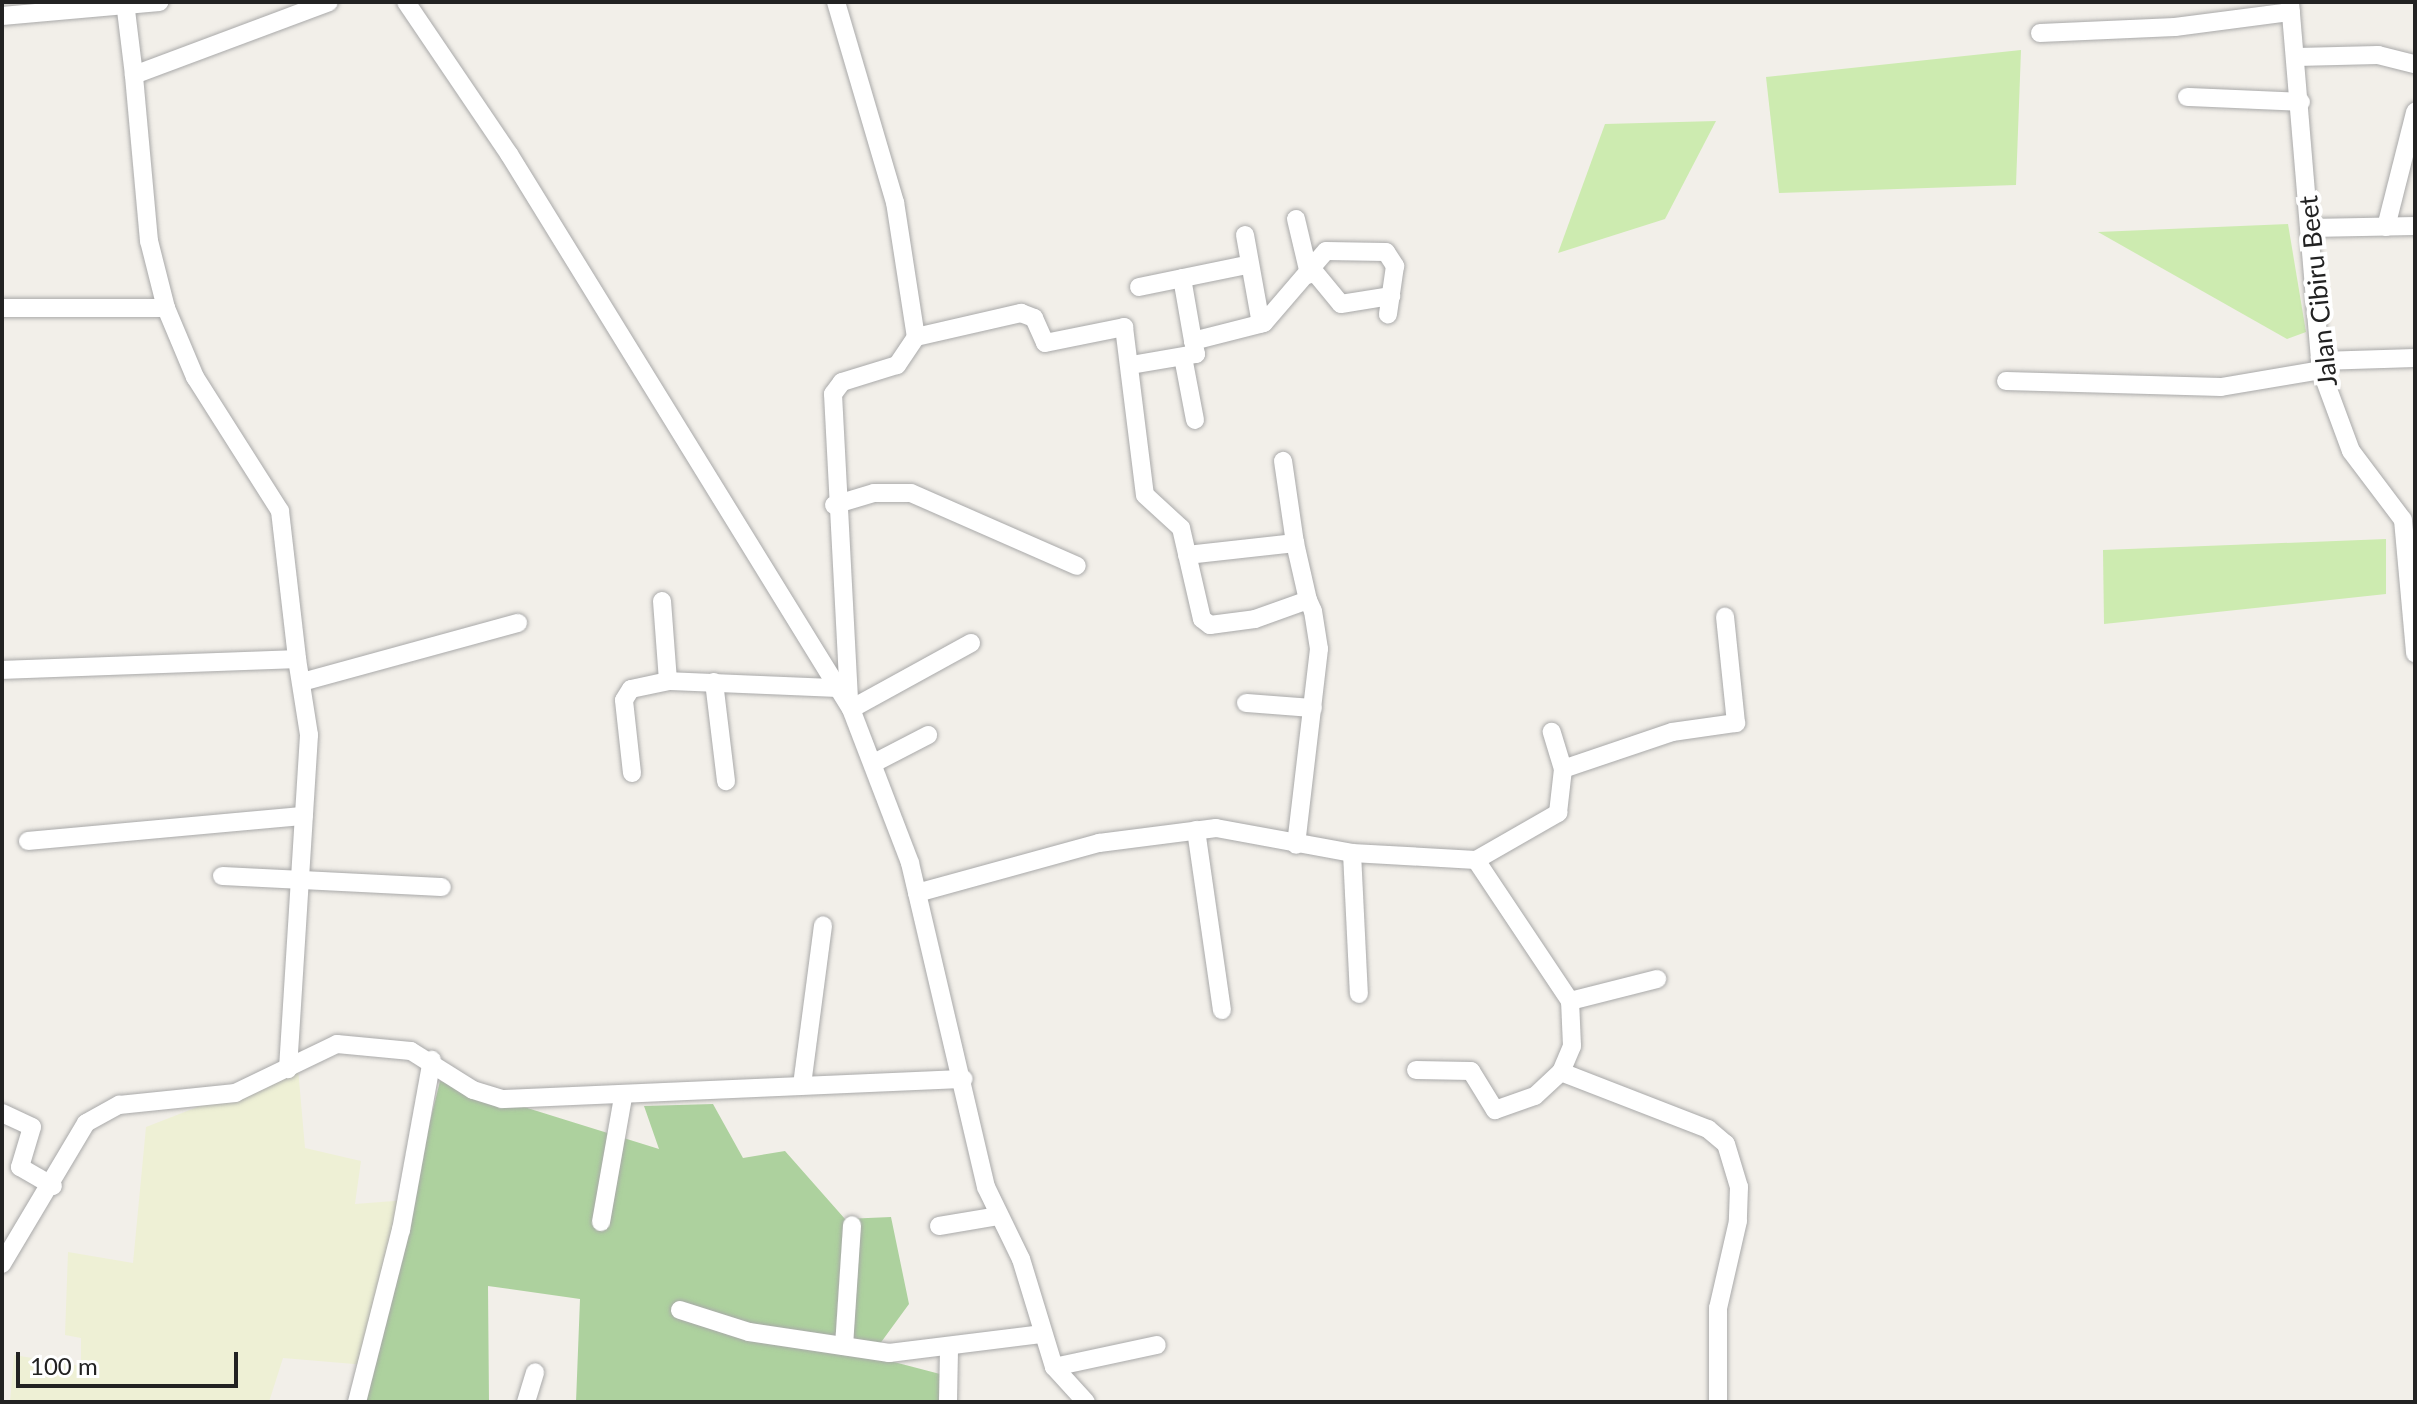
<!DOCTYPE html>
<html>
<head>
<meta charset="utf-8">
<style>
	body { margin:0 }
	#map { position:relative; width:2417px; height:1404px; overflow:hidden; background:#f2efe9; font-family:Lato,sans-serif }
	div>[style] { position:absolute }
	.farmland>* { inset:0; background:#eef0d5 }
	.grass>* { inset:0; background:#cdebb0 }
	.forest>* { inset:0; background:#add19e }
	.roads { filter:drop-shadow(0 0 2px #a9a9a9) drop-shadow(0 0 2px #a9a9a9) }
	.minor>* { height:18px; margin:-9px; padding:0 9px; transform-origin:9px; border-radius:9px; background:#fff }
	span { translate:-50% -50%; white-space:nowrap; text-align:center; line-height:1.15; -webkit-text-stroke:8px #fff; paint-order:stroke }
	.street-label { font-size:26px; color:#222 }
	.frame { position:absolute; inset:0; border:4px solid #222; pointer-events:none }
	.scale { position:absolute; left:16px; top:1352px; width:222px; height:36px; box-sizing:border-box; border:4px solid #222; border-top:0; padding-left:10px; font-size:24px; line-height:28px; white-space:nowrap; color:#222; -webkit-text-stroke:6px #fff; paint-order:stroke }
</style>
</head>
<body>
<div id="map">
	<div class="farmland">
		<i style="clip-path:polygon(298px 1068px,305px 1148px,361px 1161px,355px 1204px,407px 1200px,366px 1365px,283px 1358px,269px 1402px,10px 1402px,14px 1355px,81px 1366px,81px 1338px,65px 1335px,68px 1252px,133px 1263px,146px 1127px)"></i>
	</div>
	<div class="grass">
		<i style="clip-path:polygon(2021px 50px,2016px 185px,1779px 193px,1766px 77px)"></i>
		<i style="clip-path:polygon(1716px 121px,1665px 219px,1558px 253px,1605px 124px)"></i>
		<i style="clip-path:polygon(2288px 224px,2306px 332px,2287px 339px,2098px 232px)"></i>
		<i style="clip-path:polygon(2386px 539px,2386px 594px,2104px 624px,2103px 550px)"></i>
	</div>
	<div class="forest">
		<i style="clip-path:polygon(440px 1081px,659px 1149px,644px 1106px,713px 1104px,743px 1158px,785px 1151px,845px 1219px,891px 1217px,909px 1304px,871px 1356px,940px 1374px,942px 1402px,576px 1402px,580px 1299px,488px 1286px,489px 1402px,361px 1402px)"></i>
	</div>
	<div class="roads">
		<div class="minor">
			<i style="left:125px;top:2px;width:74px;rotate:83deg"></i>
			<i style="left:406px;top:2px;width:184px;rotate:55.9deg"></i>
			<i style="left:509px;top:154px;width:652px;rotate:58.36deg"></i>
			<i style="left:851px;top:709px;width:165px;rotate:69deg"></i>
			<i style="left:910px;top:863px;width:333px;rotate:76.8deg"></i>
			<i style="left:986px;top:1187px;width:80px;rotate:64.1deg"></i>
			<i style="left:1021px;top:1259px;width:113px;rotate:73deg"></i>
			<i style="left:1054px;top:1367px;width:47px;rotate:47.6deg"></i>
			<i style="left:836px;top:2px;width:209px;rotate:73.6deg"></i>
			<i style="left:895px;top:202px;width:137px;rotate:81.2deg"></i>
			<i style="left:916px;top:337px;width:34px;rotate:124deg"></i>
			<i style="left:897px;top:365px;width:58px;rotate:162.8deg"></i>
			<i style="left:842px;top:382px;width:15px;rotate:127deg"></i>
			<i style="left:833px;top:394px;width:310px;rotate:87deg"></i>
			<i style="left:2290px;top:2px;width:369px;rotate:85.2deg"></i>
			<i style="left:2321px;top:370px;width:86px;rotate:69.7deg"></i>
			<i style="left:2351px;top:451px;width:86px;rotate:53deg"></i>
			<i style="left:2403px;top:520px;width:134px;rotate:84.8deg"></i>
			<i style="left:2px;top:16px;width:158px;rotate:-5.1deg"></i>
			<i style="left:2040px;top:33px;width:135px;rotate:-2.5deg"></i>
			<i style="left:2175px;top:27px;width:117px;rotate:-7.4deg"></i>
			<i style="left:2297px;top:57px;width:81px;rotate:-1.4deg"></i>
			<i style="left:2378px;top:55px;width:38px;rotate:14deg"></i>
			<i style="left:2187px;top:97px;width:114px;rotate:2.5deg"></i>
			<i style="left:1296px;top:219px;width:57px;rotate:76.7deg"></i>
			<i style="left:2386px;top:227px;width:119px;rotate:-75.8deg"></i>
			<i style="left:2310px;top:228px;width:105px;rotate:-1.1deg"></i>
			<i style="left:1245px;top:235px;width:90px;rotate:79.8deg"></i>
			<i style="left:1312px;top:269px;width:45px;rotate:50.4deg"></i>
			<i style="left:1341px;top:304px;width:51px;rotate:-9.1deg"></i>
			<i style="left:1182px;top:278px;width:64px;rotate:80.1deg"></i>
			<i style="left:1139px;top:287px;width:104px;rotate:-11.6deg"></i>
			<i style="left:2px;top:308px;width:164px"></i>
			<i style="left:166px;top:308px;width:69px;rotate:-104.2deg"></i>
			<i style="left:149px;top:241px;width:167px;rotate:-95.2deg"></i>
			<i style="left:134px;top:75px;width:208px;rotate:-20.5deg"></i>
			<i style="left:166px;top:308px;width:75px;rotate:67.2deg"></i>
			<i style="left:195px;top:377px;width:159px;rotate:57.6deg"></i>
			<i style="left:280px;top:511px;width:149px;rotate:83.4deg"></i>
			<i style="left:916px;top:337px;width:108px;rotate:-12.9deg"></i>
			<i style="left:1021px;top:313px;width:14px;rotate:21deg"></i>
			<i style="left:1034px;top:318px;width:27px;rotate:66deg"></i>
			<i style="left:1045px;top:343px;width:81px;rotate:-11.4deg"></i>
			<i style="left:1124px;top:327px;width:169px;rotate:82.9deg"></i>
			<i style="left:1145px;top:495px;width:49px;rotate:42.5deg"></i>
			<i style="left:1181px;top:528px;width:93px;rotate:77deg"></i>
			<i style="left:1202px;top:619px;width:10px;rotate:37deg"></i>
			<i style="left:1210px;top:625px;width:45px;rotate:-7.6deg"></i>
			<i style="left:1255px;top:619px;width:56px;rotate:-19.7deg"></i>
			<i style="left:1308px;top:600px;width:12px;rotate:66deg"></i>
			<i style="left:1313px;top:611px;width:38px;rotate:81deg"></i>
			<i style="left:1319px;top:649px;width:197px;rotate:96.7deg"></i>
			<i style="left:1183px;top:357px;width:64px;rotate:79.2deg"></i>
			<i style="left:2320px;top:361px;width:95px;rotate:-1.8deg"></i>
			<i style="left:1131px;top:365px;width:66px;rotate:-9.6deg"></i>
			<i style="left:1196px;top:354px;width:13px;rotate:-103deg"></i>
			<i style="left:1193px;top:341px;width:73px;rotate:-14.2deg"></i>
			<i style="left:1264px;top:323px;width:95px;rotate:-49.3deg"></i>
			<i style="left:1326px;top:251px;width:60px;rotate:1deg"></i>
			<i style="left:1386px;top:252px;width:17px;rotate:57deg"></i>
			<i style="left:1395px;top:266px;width:49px;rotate:98.3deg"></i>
			<i style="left:2006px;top:381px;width:215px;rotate:1.6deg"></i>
			<i style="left:2221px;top:387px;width:101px;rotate:-9.6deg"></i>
			<i style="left:834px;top:505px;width:42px;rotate:-16.7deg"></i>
			<i style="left:874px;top:493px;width:37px"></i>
			<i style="left:911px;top:493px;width:181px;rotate:23.7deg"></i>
			<i style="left:1295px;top:543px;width:58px;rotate:77.2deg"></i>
			<i style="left:1187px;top:555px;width:109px;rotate:-6.3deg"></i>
			<i style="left:1295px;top:543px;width:83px;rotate:-98.3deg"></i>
			<i style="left:662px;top:601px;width:80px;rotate:85.7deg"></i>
			<i style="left:2px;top:670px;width:295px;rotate:-2.1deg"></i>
			<i style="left:297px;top:659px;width:77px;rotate:81deg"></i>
			<i style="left:309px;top:735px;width:335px;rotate:93.6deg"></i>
			<i style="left:302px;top:682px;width:224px;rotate:-15.3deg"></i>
			<i style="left:714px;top:682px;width:100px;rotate:83.1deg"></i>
			<i style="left:1246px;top:703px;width:67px;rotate:4.3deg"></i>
			<i style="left:851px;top:709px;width:137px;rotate:-28.8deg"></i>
			<i style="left:874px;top:763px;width:61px;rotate:-27.4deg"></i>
			<i style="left:1563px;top:769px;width:115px;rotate:-18.7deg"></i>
			<i style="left:1672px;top:732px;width:65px;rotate:-8deg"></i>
			<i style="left:1736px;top:723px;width:107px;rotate:-95.9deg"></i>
			<i style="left:632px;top:773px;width:73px;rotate:-96.3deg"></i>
			<i style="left:624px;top:700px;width:13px;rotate:-58deg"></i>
			<i style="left:631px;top:689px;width:38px;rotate:-12deg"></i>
			<i style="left:668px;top:681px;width:167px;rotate:2.4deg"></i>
			<i style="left:1196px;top:830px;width:182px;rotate:81.8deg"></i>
			<i style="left:28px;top:841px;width:277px;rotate:-5.2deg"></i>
			<i style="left:1352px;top:853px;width:141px;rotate:87.2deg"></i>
			<i style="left:222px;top:876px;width:220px;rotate:2.9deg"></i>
			<i style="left:917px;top:893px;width:189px;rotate:-15.4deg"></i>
			<i style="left:1099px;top:843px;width:118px;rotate:-7.3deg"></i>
			<i style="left:1216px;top:828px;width:138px;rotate:10.4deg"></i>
			<i style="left:1352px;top:853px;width:124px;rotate:3.2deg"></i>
			<i style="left:1476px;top:860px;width:95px;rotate:-29.8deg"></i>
			<i style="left:1558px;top:813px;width:44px;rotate:-83.5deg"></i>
			<i style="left:1563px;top:769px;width:39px;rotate:-107deg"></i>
			<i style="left:1570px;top:1001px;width:90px;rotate:-14.2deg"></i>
			<i style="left:1416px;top:1070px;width:55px;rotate:1deg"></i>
			<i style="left:1471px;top:1071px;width:46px;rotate:58.4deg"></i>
			<i style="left:1495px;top:1110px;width:42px;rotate:-19.3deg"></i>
			<i style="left:1535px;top:1096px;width:35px;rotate:-43deg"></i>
			<i style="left:1561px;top:1072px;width:28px;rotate:-67deg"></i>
			<i style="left:1572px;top:1046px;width:45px;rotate:-92.5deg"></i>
			<i style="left:1570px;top:1001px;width:169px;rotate:-123.7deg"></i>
			<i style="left:1561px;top:1072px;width:158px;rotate:21.2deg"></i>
			<i style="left:1708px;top:1129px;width:23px;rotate:40deg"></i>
			<i style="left:1726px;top:1144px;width:45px;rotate:73.2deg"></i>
			<i style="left:1739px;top:1187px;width:34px;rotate:92deg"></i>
			<i style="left:1738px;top:1221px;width:89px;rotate:102.9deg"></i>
			<i style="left:1718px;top:1308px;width:94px;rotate:90deg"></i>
			<i style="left:802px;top:1085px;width:161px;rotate:-82.5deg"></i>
			<i style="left:2px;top:1113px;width:33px;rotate:25deg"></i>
			<i style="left:32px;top:1127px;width:42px;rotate:106.7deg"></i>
			<i style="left:20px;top:1167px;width:38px;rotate:30deg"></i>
			<i style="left:601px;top:1222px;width:127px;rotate:-80deg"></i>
			<i style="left:939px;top:1226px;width:61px;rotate:-9.5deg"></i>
			<i style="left:2px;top:1264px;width:164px;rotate:-59.2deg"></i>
			<i style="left:86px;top:1123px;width:38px;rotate:-29deg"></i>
			<i style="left:119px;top:1105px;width:117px;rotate:-5.9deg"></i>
			<i style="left:235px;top:1093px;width:113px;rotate:-25.7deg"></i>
			<i style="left:337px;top:1044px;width:74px;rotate:5.4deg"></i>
			<i style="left:411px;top:1051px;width:73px;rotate:32.2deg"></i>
			<i style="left:473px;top:1090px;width:30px;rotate:17deg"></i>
			<i style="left:502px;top:1099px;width:462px;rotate:-2.5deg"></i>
			<i style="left:680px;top:1310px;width:72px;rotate:17.7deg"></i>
			<i style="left:749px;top:1332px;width:142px;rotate:8.5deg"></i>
			<i style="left:889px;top:1353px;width:153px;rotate:-7.1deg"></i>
			<i style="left:844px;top:1346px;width:121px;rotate:-86.2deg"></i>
			<i style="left:1054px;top:1367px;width:105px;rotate:-12.1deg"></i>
			<i style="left:357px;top:1402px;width:178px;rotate:-75.7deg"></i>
			<i style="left:401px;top:1230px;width:173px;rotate:-79.7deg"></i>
			<i style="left:526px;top:1402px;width:31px;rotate:-73deg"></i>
			<i style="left:948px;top:1402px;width:51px;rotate:-88.9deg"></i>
		</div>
	</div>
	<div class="street-label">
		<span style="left:2318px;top:291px;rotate:-96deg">Jalan Cibiru Beet</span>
	</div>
	<div class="frame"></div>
	<div class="scale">100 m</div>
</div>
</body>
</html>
